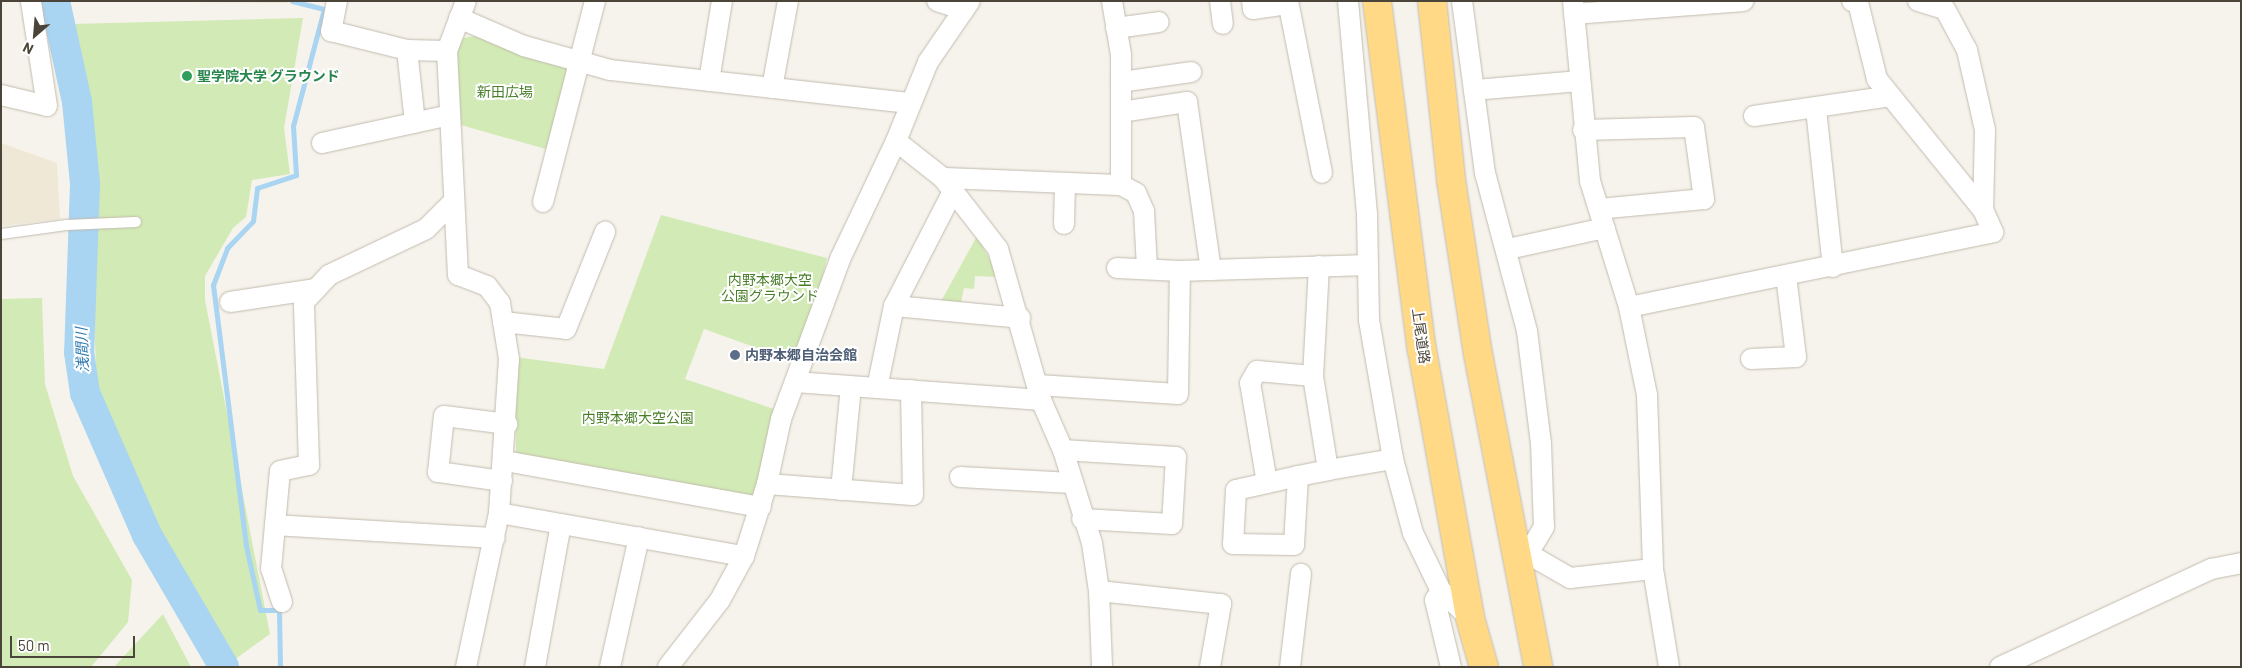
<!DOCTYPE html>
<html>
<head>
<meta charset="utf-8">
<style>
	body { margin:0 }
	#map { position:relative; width:2242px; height:668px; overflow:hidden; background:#f6f3ec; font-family:Barlow,"Noto Sans JP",sans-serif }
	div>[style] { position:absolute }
	.education>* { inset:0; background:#efe8d6 }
	.green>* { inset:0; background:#d2eab5 }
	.stream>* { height:5px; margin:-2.5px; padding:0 2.5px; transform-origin:2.5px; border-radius:2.5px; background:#a9d4f2 }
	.river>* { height:30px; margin:-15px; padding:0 15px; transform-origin:15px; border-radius:15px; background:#a9d4f2 }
	.roads { filter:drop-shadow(0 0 1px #c2bbae) drop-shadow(0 0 1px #c2bbae) }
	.service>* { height:10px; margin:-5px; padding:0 5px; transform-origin:5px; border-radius:5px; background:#fff }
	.minor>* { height:20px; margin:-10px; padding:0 10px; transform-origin:10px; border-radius:10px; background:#fff }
	.trunk>* { height:28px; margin:-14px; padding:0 14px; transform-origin:14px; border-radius:14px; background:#ffd985 }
	.dots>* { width:14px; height:14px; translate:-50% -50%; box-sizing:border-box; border:2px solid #fff; border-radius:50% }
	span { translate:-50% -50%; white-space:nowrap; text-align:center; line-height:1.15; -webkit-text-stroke:4px #fff; paint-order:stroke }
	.leisure-label { font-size:14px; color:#27864d; font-weight:700 }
	.left { translate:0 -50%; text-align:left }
	.park-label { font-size:14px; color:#4a7f2a }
	.street-label { font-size:14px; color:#4b4439 }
	.service-label { font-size:14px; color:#4e5e75; font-weight:700 }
	.water-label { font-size:15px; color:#2e7ab2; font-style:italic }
	.frame { position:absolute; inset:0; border:2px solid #4b4439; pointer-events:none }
	.north { position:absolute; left:10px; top:10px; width:50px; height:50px; -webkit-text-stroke:4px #fff; paint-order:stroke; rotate:207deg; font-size:14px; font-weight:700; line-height:20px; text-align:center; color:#4b4439 }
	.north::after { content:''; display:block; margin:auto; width:18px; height:22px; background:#4b4439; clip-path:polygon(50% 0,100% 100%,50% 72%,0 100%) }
	.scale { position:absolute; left:10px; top:636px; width:125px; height:22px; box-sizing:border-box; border:2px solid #4b4439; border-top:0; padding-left:6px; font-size:15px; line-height:18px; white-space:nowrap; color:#4b4439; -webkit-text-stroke:4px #fff; paint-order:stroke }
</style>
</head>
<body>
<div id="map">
	<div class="education">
		<i style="clip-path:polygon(105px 1px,288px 1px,288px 3px)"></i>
		<i style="clip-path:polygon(1px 143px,57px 163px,60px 219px,1px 226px)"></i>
	</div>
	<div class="green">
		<i style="clip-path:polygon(303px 18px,284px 128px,290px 174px,252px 180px,246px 217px,233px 228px,205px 276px,205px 300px,270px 634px,234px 660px,135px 494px,97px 388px,93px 299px,97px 165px,72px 24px)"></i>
		<i style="clip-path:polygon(475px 36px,572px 67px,549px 150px,461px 125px,457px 50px,463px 38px)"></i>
		<i style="clip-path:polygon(661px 215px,827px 258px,814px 312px,793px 361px,704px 329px,685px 379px,777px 410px,755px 502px,516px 455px,515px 357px,604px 369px)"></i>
		<i style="clip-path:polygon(977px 236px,999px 277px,975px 276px,974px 289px,964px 288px,960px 308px,939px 305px)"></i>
		<i style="clip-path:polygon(42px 298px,45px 384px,73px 476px,132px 580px,128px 622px,91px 667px,1px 667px,1px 299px)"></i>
		<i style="clip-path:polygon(163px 614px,191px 667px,114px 667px)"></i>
	</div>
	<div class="stream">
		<i style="left:280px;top:667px;width:57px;rotate:-91deg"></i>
		<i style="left:279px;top:610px;width:19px;rotate:180deg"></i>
		<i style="left:260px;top:610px;width:66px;rotate:-102.3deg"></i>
		<i style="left:246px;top:546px;width:263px;rotate:-97.2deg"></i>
		<i style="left:213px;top:285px;width:40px;rotate:-69deg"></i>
		<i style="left:227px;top:248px;width:37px;rotate:-46deg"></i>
		<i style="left:253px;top:221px;width:33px;rotate:-83deg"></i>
		<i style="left:257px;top:188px;width:41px;rotate:-18.4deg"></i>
		<i style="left:296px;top:175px;width:49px;rotate:-93.5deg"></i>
		<i style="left:293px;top:126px;width:121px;rotate:-75.2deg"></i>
		<i style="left:324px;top:9px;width:33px;rotate:-166deg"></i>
	</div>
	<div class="river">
		<i style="left:55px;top:1px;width:103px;rotate:77.7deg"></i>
		<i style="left:77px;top:102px;width:82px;rotate:84.4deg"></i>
		<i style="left:85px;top:184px;width:168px;rotate:92deg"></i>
		<i style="left:79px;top:352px;width:41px;rotate:81.7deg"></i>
		<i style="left:85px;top:393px;width:155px;rotate:66.4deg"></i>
		<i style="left:147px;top:535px;width:153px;rotate:59.7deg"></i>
	</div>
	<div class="roads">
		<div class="service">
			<i style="left:1px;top:234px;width:66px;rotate:-7.9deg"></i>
			<i style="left:66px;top:225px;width:70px;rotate:-2.5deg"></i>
		</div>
		<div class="minor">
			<i style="left:337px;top:1px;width:31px;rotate:101deg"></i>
			<i style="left:331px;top:31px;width:78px;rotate:14deg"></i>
			<i style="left:407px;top:50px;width:40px;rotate:1.4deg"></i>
			<i style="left:937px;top:1px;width:28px;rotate:18deg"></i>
			<i style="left:1112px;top:1px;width:55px;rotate:80.5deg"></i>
			<i style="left:1121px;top:55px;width:57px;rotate:90deg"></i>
			<i style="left:1121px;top:112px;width:67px;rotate:-8.6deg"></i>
			<i style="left:1187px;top:102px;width:170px;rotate:81.9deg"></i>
			<i style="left:1220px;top:1px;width:23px;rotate:83deg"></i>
			<i style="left:1252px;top:1px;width:8px;rotate:83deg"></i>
			<i style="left:1253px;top:9px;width:35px;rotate:-8deg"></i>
			<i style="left:1288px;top:1px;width:175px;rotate:78.8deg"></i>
			<i style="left:1348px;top:1px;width:215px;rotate:84.9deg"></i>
			<i style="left:1367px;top:215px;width:105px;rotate:88.9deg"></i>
			<i style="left:1369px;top:320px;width:141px;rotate:80.2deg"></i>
			<i style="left:1393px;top:459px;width:77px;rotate:74.9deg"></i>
			<i style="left:1413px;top:533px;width:64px;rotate:64.2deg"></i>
			<i style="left:1441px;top:591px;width:40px;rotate:43deg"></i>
			<i style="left:1462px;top:1px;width:174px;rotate:82.4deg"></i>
			<i style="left:1485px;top:173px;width:163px;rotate:75.1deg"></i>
			<i style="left:1527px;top:331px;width:113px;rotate:82.9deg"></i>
			<i style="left:1541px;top:443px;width:84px;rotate:88deg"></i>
			<i style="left:1544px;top:527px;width:44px;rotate:121.2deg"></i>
			<i style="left:1573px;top:1px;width:181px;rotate:84.6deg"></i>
			<i style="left:1590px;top:181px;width:132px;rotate:72.8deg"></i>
			<i style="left:1629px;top:307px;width:90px;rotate:78.4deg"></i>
			<i style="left:1647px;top:395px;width:174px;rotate:88deg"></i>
			<i style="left:1653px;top:569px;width:99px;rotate:80.7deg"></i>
			<i style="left:1918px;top:1px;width:28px;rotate:17deg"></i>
			<i style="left:1945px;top:9px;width:47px;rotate:61.8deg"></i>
			<i style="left:1967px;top:50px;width:82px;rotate:77.3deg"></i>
			<i style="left:1985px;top:130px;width:80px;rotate:91.4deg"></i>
			<i style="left:1574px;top:14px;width:170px;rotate:-4.4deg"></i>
			<i style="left:459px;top:18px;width:71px;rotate:23.3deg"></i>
			<i style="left:524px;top:46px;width:89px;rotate:15.6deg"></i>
			<i style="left:610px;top:70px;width:300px;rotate:6.3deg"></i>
			<i style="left:1116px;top:28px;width:43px;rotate:-7.9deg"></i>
			<i style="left:407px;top:50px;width:73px;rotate:83.7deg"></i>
			<i style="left:709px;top:81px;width:81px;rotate:-80.8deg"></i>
			<i style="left:1121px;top:82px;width:71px;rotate:-8.1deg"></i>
			<i style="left:772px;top:88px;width:88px;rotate:-79.6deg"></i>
			<i style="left:1474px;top:90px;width:105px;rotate:-4.9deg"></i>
			<i style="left:1px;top:95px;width:47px;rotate:13.4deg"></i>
			<i style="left:47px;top:106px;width:106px;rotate:-98.7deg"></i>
			<i style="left:1816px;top:109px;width:159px;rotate:83.9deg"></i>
			<i style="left:1754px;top:116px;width:138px;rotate:-8.3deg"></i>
			<i style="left:1583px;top:130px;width:111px;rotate:-1.5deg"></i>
			<i style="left:1694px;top:127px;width:73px;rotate:82.1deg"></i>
			<i style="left:1704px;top:199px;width:105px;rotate:174.6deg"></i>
			<i style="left:896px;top:141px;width:60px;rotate:38.2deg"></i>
			<i style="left:943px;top:178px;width:90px;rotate:52.2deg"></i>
			<i style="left:998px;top:249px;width:157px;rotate:74.1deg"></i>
			<i style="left:1041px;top:400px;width:55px;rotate:66.3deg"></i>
			<i style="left:1063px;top:450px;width:97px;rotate:72.7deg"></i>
			<i style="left:1092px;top:543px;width:49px;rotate:81.7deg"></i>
			<i style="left:1099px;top:591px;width:76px;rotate:87.7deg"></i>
			<i style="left:322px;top:143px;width:131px;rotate:-12.3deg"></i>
			<i style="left:943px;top:178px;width:178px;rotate:2.3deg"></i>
			<i style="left:1121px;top:185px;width:73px;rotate:-90deg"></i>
			<i style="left:1121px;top:185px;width:17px;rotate:28deg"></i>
			<i style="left:1136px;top:193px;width:20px;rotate:66deg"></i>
			<i style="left:1144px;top:211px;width:58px;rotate:87deg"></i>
			<i style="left:543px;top:202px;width:208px;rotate:-75.5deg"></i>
			<i style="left:1064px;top:224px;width:41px;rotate:-88.6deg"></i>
			<i style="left:1508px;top:249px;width:99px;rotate:-12.2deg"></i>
			<i style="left:1319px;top:266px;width:110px;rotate:93.1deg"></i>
			<i style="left:1313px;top:376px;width:95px;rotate:80.9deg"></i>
			<i style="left:1117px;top:268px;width:63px;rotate:2.7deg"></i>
			<i style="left:230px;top:302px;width:87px;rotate:-8.6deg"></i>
			<i style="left:894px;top:306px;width:127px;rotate:5.4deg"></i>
			<i style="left:1629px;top:307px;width:372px;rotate:-11.6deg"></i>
			<i style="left:1993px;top:232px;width:24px;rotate:-114deg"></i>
			<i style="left:1983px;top:210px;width:169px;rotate:-129deg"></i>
			<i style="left:1877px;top:79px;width:79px;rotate:-103.9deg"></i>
			<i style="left:1858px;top:2px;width:6px;rotate:-171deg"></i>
			<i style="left:503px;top:322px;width:63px;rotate:6.3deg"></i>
			<i style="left:566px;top:329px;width:105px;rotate:-68.1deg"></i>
			<i style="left:1751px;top:359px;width:45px;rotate:-2.5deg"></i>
			<i style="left:1796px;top:357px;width:82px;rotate:-97deg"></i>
			<i style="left:795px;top:382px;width:247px;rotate:4.2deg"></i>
			<i style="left:1038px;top:385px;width:140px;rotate:3.7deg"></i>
			<i style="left:1178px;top:394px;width:123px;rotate:-89.1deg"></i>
			<i style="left:1180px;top:271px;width:187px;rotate:-1.8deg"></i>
			<i style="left:877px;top:388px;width:84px;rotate:-78.3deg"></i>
			<i style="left:894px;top:306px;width:129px;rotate:-62.8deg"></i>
			<i style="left:1063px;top:450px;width:113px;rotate:3.5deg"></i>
			<i style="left:1176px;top:457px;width:67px;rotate:93.4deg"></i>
			<i style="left:1172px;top:524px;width:90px;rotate:-176.8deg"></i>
			<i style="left:505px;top:461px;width:260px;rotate:10.2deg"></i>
			<i style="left:1298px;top:476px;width:69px;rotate:93.3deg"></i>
			<i style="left:1294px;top:545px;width:61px;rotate:-179.1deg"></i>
			<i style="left:1233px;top:544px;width:54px;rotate:-86.8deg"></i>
			<i style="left:1236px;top:490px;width:64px;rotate:-12.7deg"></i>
			<i style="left:1298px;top:476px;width:31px;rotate:-11deg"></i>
			<i style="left:1328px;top:470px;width:66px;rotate:-9.6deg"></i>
			<i style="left:960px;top:477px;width:112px;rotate:3.1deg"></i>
			<i style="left:502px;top:481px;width:65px;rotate:-172deg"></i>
			<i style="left:438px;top:472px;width:56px;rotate:-83.9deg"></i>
			<i style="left:444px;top:416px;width:64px;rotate:7.2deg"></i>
			<i style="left:1267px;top:483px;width:101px;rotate:-99.6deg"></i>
			<i style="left:1250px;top:383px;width:14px;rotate:-60deg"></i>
			<i style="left:1257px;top:371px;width:56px;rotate:5.1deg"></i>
			<i style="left:767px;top:484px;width:146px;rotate:4.3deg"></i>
			<i style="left:913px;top:495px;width:105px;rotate:-91.1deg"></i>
			<i style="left:841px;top:490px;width:104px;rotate:-84.5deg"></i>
			<i style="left:499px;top:513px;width:249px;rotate:10deg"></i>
			<i style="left:275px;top:525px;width:220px;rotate:3.4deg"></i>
			<i style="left:1530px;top:555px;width:46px;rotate:29.9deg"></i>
			<i style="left:1570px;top:578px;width:83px;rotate:-6.2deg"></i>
			<i style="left:1099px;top:591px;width:123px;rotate:6.1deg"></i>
			<i style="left:1221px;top:604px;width:64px;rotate:99.9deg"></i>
			<i style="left:1441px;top:591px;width:11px;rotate:124deg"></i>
			<i style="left:1435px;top:600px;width:69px;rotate:76.6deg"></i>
			<i style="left:282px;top:602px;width:35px;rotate:-108deg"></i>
			<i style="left:271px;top:569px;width:98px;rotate:-84.8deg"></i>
			<i style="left:280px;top:471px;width:30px;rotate:-12deg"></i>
			<i style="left:309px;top:465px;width:163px;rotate:-91.8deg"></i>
			<i style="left:304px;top:302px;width:37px;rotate:-47deg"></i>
			<i style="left:329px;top:275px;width:107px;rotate:-25.4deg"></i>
			<i style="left:426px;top:229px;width:40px;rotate:-45deg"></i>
			<i style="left:466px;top:667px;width:157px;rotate:-77.9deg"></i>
			<i style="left:499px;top:513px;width:154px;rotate:-86.3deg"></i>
			<i style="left:509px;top:359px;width:57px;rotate:-99.1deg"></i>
			<i style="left:500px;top:303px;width:21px;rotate:-127deg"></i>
			<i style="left:487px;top:286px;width:31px;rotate:-159deg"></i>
			<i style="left:458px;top:275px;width:224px;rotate:-92.8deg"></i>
			<i style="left:447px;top:51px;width:53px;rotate:-69.2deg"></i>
			<i style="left:535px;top:667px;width:145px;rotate:-79.7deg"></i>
			<i style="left:610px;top:667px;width:133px;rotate:-77.4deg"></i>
			<i style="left:668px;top:667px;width:85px;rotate:-52.2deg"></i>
			<i style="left:720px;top:600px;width:50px;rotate:-61.4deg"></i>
			<i style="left:744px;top:556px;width:76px;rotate:-72.3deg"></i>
			<i style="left:767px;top:484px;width:66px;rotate:-77.8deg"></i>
			<i style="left:781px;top:419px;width:173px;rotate:-69.7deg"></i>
			<i style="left:841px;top:257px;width:128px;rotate:-64.6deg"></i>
			<i style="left:896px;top:141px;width:85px;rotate:-67.9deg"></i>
			<i style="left:928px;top:62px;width:74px;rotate:-55.5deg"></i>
			<i style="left:1290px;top:667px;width:94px;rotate:-83.3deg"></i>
			<i style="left:2000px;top:667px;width:233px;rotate:-24.9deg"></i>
			<i style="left:2211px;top:569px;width:31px;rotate:-11deg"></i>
		</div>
		<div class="trunk">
			<i style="left:1377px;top:1px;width:352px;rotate:82.7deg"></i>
			<i style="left:1422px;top:350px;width:272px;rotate:79.8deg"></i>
			<i style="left:1470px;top:618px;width:51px;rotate:74.1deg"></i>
			<i style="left:1432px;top:1px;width:180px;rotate:83.9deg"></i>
			<i style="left:1451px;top:180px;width:176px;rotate:81.2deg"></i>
			<i style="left:1478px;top:354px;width:319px;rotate:79.1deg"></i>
		</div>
	</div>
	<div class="dots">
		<i style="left:187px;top:76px;background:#2e9e5b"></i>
		<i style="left:735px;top:355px;background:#5c6f8a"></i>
	</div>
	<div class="leisure-label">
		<span class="left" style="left:197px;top:76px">聖学院大学 グラウンド</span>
	</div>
	<div class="park-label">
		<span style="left:505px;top:92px">新田広場</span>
		<span style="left:770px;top:288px">内野本郷大空<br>公園グラウンド</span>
		<span style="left:638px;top:418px">内野本郷大空公園</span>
	</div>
	<div class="street-label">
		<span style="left:1421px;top:336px;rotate:82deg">上尾道路</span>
	</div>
	<div class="service-label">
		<span class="left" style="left:745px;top:355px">内野本郷自治会館</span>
	</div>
	<div class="water-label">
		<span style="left:82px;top:350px;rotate:-92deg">浅間川</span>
	</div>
	<div class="frame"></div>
	<div class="north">N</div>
	<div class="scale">50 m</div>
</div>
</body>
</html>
